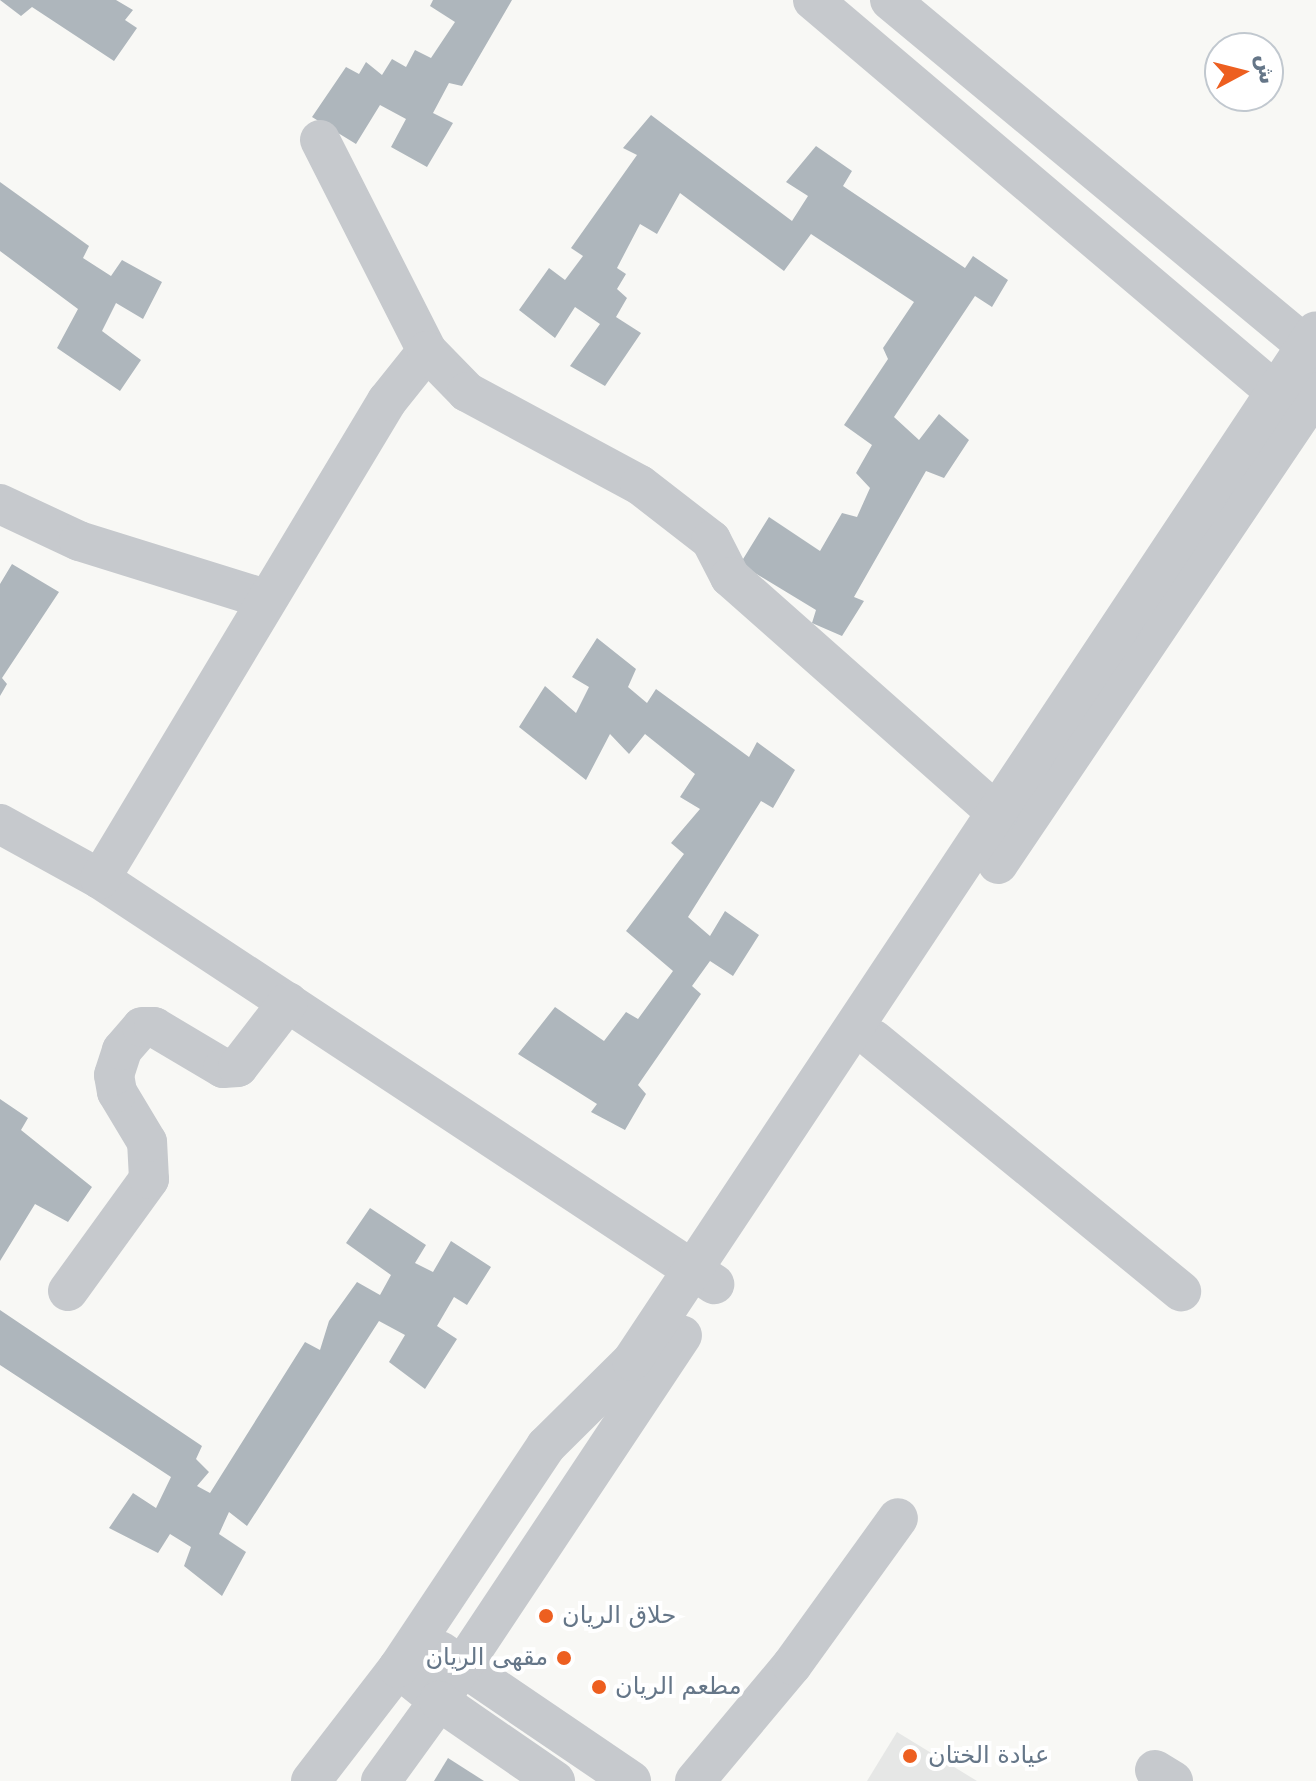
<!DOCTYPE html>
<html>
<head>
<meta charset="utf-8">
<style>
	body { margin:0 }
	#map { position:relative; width:1316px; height:1781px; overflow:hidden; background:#f8f8f5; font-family:"DejaVu Sans",Cairo,sans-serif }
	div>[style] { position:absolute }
	.built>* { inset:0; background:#e6e7e6 }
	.building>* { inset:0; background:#aeb6bc }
	.minor>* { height:40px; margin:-20px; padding:0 20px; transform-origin:20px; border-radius:20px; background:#c6c9cd }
	.dots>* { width:22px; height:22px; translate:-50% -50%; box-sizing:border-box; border:4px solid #fff; border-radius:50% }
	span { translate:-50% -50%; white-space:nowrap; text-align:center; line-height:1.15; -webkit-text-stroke:8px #fff; paint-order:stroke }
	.poi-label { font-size:24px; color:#657688 }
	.left { translate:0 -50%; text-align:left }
	.right { translate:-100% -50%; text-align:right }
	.north { position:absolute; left:1204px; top:32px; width:80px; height:80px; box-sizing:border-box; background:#fff; border:2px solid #c1c8cf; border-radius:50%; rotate:83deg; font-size:22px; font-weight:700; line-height:32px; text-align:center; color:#657688 }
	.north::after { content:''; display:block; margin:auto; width:28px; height:36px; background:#ed5f20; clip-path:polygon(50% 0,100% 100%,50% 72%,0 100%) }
</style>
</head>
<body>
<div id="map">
	<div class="built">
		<i style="clip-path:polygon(897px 1732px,977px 1781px,867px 1781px)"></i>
	</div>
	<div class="building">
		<i style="clip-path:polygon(0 0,116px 0,133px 10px,125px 20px,137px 28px,114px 61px,32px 7px,21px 16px)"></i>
		<i style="clip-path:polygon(433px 0,512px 0,462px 86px,449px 83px,433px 113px,453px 123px,427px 167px,391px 147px,406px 119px,380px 105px,356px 144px,312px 117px,346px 67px,359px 74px,366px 62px,382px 75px,392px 59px,406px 67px,415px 50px,431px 58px,455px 22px,430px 6px)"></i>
		<i style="clip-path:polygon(651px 115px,792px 221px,808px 196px,786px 182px,816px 146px,852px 171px,843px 186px,965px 268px,973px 256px,1008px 280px,992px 307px,975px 296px,894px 417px,919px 440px,939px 414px,969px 440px,944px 478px,926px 471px,854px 597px,864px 601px,842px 636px,812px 623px,816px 610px,740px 564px,769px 517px,820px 551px,842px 513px,857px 517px,870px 488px,856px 473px,872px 445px,844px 425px,888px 359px,883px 348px,914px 302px,811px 234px,784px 271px,680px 193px,657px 234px,640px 224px,617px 268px,626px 274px,617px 289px,627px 298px,616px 317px,641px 333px,605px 386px,570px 366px,600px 324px,575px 307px,555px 338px,519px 310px,549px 268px,565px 280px,583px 256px,571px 248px,637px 155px,623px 148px)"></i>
		<i style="clip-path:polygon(0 182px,89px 246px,83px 258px,111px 276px,122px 260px,162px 282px,143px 319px,116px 303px,102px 331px,141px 360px,120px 391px,57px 348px,78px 309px,0 251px)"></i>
		<i style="clip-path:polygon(12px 564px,59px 592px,2px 678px,7px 684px,0 696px,0 584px)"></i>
		<i style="clip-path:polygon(597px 638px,636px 669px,628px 687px,647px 703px,656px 689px,749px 757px,757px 742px,795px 770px,773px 808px,761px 801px,688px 917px,710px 936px,725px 911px,759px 935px,733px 976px,710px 961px,692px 986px,701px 994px,638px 1085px,646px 1094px,625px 1130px,591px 1112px,597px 1104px,518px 1054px,555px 1007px,604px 1041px,626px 1012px,638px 1019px,673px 971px,626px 931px,684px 854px,671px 843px,700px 809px,680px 797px,695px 774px,645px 734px,629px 754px,610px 734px,586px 780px,519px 727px,545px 686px,576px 713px,589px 687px,572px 677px)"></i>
		<i style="clip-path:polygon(0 1099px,28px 1118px,21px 1130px,92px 1187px,68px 1222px,35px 1204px,0 1261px)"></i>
		<i style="clip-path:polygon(370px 1208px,426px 1245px,415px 1263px,433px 1272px,451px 1241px,491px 1267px,467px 1305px,454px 1297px,437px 1326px,457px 1339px,425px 1389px,389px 1362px,405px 1335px,379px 1321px,247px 1526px,229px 1512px,219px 1534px,246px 1552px,222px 1596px,184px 1566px,191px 1547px,170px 1534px,158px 1553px,109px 1528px,133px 1493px,156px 1508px,171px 1477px,0 1365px,0 1310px,202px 1446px,196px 1459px,209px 1472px,197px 1486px,210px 1493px,305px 1342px,320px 1350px,329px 1321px,357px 1282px,380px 1295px,391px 1275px,346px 1243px)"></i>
		<i style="clip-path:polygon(448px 1758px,484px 1781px,434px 1781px)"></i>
	</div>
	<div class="minor">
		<i style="left:813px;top:0;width:636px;rotate:40.28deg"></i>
		<i style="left:890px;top:0;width:554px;rotate:39.73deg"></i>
		<i style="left:320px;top:140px;width:237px;rotate:63.1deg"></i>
		<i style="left:0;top:504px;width:87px;rotate:25.1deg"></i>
		<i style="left:79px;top:541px;width:195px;rotate:17.3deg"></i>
		<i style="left:0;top:824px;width:114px;rotate:28.8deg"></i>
		<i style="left:100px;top:879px;width:736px;rotate:33.41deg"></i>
		<i style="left:998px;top:864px;width:569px;rotate:-56.03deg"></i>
		<i style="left:100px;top:879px;width:558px;rotate:-59.02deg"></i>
		<i style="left:387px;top:401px;width:64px;rotate:-51.3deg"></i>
		<i style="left:427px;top:351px;width:57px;rotate:45.7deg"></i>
		<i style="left:467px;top:392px;width:196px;rotate:28.3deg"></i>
		<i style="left:640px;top:485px;width:90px;rotate:37.8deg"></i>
		<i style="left:711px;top:540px;width:42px;rotate:62.8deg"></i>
		<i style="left:730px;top:577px;width:358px;rotate:41.5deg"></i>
		<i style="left:874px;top:1040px;width:397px;rotate:39.3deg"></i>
		<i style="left:68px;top:1291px;width:138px;rotate:-54.1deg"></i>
		<i style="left:149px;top:1179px;width:37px;rotate:-93deg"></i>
		<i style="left:147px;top:1142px;width:58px;rotate:-121deg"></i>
		<i style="left:117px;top:1092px;width:17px;rotate:-100deg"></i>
		<i style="left:114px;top:1075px;width:26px;rotate:-72deg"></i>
		<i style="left:122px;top:1050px;width:30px;rotate:-49deg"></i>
		<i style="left:142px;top:1027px;width:12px"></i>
		<i style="left:154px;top:1027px;width:80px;rotate:30.7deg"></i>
		<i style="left:223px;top:1068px;width:15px;rotate:-4deg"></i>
		<i style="left:238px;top:1067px;width:82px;rotate:-52.4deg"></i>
		<i style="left:440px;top:1651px;width:231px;rotate:34.2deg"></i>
		<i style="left:398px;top:1668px;width:53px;rotate:38.8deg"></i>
		<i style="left:439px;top:1701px;width:439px;rotate:-56.4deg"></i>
		<i style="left:1155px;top:1770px;width:21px;rotate:31deg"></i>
		<i style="left:311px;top:1781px;width:143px;rotate:-52.4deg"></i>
		<i style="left:398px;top:1668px;width:267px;rotate:-56.3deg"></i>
		<i style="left:546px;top:1446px;width:121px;rotate:-44.7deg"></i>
		<i style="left:632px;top:1361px;width:1236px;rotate:-56.41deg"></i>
		<i style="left:381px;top:1781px;width:99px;rotate:-54.1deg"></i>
		<i style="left:439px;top:1701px;width:141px;rotate:34.6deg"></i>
		<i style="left:695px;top:1781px;width:151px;rotate:-50.1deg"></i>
		<i style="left:792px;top:1665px;width:181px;rotate:-54.2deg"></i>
	</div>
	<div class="dots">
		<i style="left:546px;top:1616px;background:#ed5f20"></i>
		<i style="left:564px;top:1658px;background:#ed5f20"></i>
		<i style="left:599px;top:1687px;background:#ed5f20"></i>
		<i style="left:910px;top:1756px;background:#ed5f20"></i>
	</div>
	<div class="poi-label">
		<span class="left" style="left:562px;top:1616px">حلاق الريان</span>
		<span class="right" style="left:548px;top:1658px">مقهى الريان</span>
		<span class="left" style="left:615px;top:1687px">مطعم الريان</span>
		<span class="left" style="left:928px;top:1756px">عيادة الختان</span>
	</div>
	<div class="north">ش</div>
</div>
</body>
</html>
